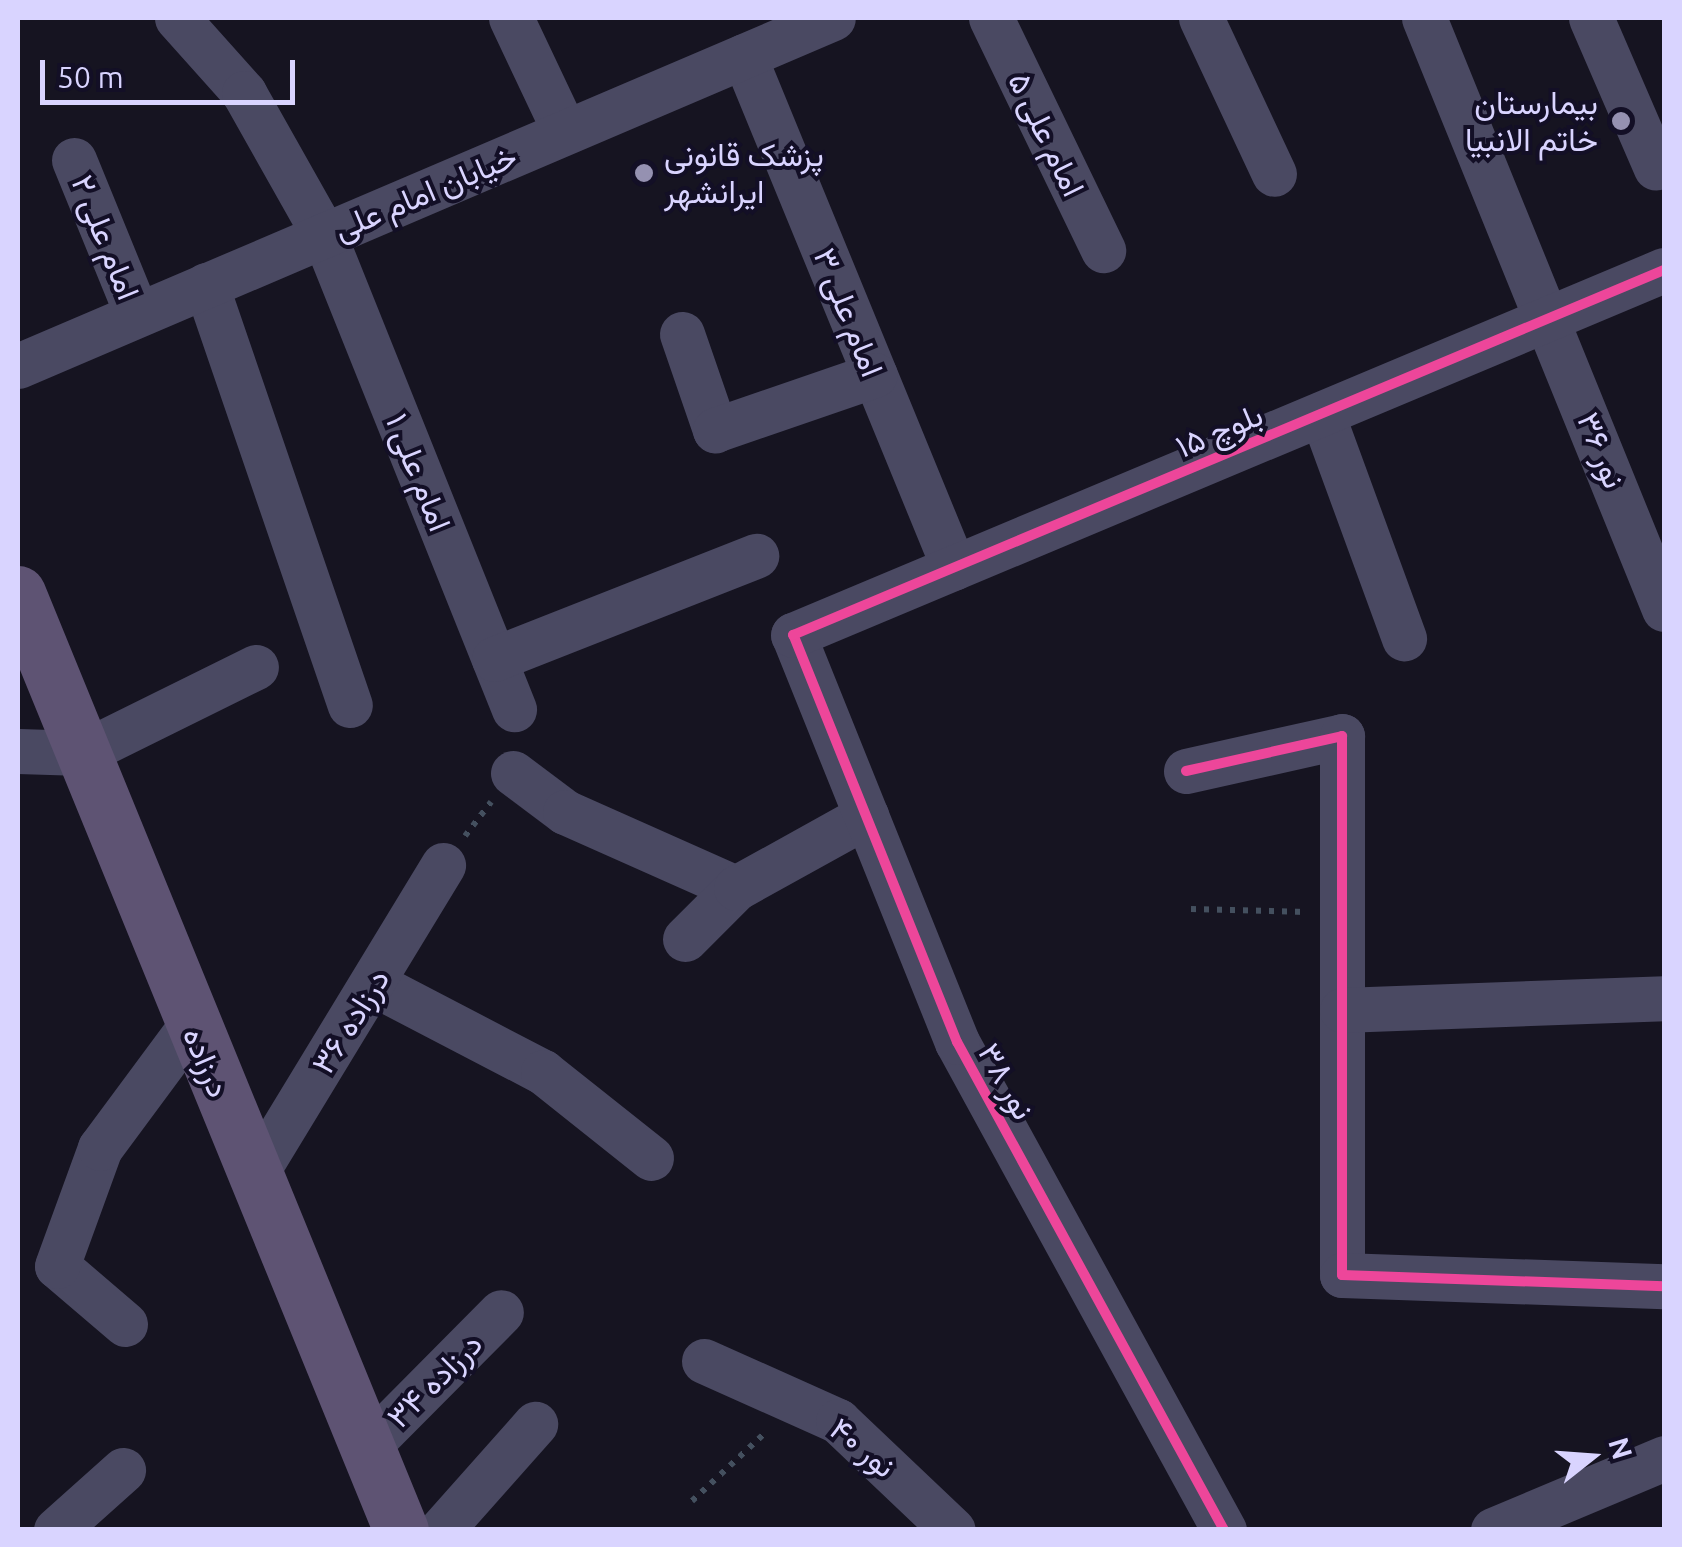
<!DOCTYPE html>
<html>
<head>
<meta charset="utf-8">
<style>
	body { margin:0 }
	#map { position:relative; width:1682px; height:1547px; overflow:hidden; background:#161421; font-family:Ubuntu,Vazirmatn,sans-serif }
	div>[style] { position:absolute }
	.path>* { height:6px; margin-top:-3px; transform-origin:0; background:repeating-linear-gradient(90deg,#44505f 0 5px,transparent 0 13px) }
	.minor>* { height:45px; margin:-22.5px; padding:0 22.5px; transform-origin:22.5px; border-radius:22.5px; background:#4a4962 }
	.major>* { height:55px; margin:-27.5px; padding:0 27.5px; transform-origin:27.5px; border-radius:27.5px; background:#5e5373 }
	.cycleway>* { height:10px; margin:-5px; padding:0 5px; transform-origin:5px; border-radius:5px; background:#ed469a }
	.dots>* { width:28px; height:28px; translate:-50% -50%; box-sizing:border-box; border:5px solid #130f26; border-radius:50% }
	span { translate:-50% -50%; white-space:nowrap; text-align:center; line-height:1.15; -webkit-text-stroke:8px #130f26; paint-order:stroke }
	.poi-label { font-size:32px; color:#d9d4ff }
	.right { translate:-100% -50%; text-align:right }
	.left { translate:0 -50%; text-align:left }
	.street-label { font-size:32px; color:#d9d4ff }
	.frame { position:absolute; inset:0; border:20px solid #d9d4ff; pointer-events:none }
	.north { position:absolute; left:1542px; top:1407px; width:100px; height:100px; -webkit-text-stroke:8px #130f26; paint-order:stroke; rotate:73deg; font-size:28px; font-weight:700; line-height:40px; text-align:center; color:#d9d4ff }
	.north::after { content:''; display:block; margin:auto; width:35px; height:45px; background:#d9d4ff; clip-path:polygon(50% 0,100% 100%,50% 72%,0 100%) }
	.scale { position:absolute; left:40px; top:60px; width:255px; height:45px; box-sizing:border-box; border:5px solid #d9d4ff; border-top:0; padding-left:12px; font-size:30px; line-height:35px; white-space:nowrap; color:#d9d4ff; -webkit-text-stroke:8px #130f26; paint-order:stroke }
</style>
</head>
<body>
<div id="map">
	<div class="path">
		<i style="left:465px;top:836px;width:43px;rotate:-52.6deg"></i>
		<i style="left:1191px;top:909px;width:115px;rotate:1.5deg"></i>
		<i style="left:692px;top:1501px;width:103px;rotate:-43deg"></i>
	</div>
	<div class="minor">
		<i style="left:177px;top:18px;width:101px;rotate:48.2deg"></i>
		<i style="left:244px;top:93px;width:163px;rotate:60.6deg"></i>
		<i style="left:324px;top:235px;width:511px;rotate:68.16deg"></i>
		<i style="left:511px;top:18px;width:126px;rotate:64.7deg"></i>
		<i style="left:991px;top:18px;width:258px;rotate:64.2deg"></i>
		<i style="left:1201px;top:18px;width:172px;rotate:64.9deg"></i>
		<i style="left:1424px;top:18px;width:638px;rotate:67.9deg"></i>
		<i style="left:1591px;top:18px;width:163px;rotate:66.6deg"></i>
		<i style="left:744px;top:56px;width:553px;rotate:67.7deg"></i>
		<i style="left:74px;top:160px;width:166px;rotate:67.8deg"></i>
		<i style="left:206px;top:285px;width:444px;rotate:71.1deg"></i>
		<i style="left:682px;top:334px;width:102px;rotate:71deg"></i>
		<i style="left:715px;top:430px;width:169px;rotate:-19deg"></i>
		<i style="left:18px;top:366px;width:886px;rotate:-23.12deg"></i>
		<i style="left:1322px;top:414px;width:239px;rotate:69.9deg"></i>
		<i style="left:494px;top:659px;width:282px;rotate:-21.5deg"></i>
		<i style="left:18px;top:751px;width:64px;rotate:1.8deg"></i>
		<i style="left:82px;top:753px;width:194px;rotate:-26.3deg"></i>
		<i style="left:1186px;top:771px;width:160px;rotate:-12.6deg"></i>
		<i style="left:1342px;top:736px;width:539px;rotate:90deg"></i>
		<i style="left:1342px;top:1275px;width:322px;rotate:2deg"></i>
		<i style="left:513px;top:773px;width:65px;rotate:36.9deg"></i>
		<i style="left:565px;top:812px;width:187px;rotate:24deg"></i>
		<i style="left:685px;top:939px;width:72px;rotate:-45deg"></i>
		<i style="left:736px;top:888px;width:149px;rotate:-29deg"></i>
		<i style="left:374px;top:984px;width:191px;rotate:27.5deg"></i>
		<i style="left:543px;top:1072px;width:138px;rotate:38.5deg"></i>
		<i style="left:1342px;top:1010px;width:322px;rotate:-2.1deg"></i>
		<i style="left:254px;top:1176px;width:364px;rotate:-58.7deg"></i>
		<i style="left:125px;top:1324px;width:89px;rotate:-139.5deg"></i>
		<i style="left:57px;top:1266px;width:126px;rotate:-70deg"></i>
		<i style="left:100px;top:1148px;width:153px;rotate:-53.5deg"></i>
		<i style="left:704px;top:1361px;width:147px;rotate:24.1deg"></i>
		<i style="left:838px;top:1421px;width:158px;rotate:43.5deg"></i>
		<i style="left:367px;top:1447px;width:190px;rotate:-45.2deg"></i>
		<i style="left:56px;top:1530px;width:90px;rotate:-41.8deg"></i>
		<i style="left:441px;top:1530px;width:142px;rotate:-48.4deg"></i>
		<i style="left:1224px;top:1530px;width:556px;rotate:-118.68deg"></i>
		<i style="left:957px;top:1042px;width:439px;rotate:-111.9deg"></i>
		<i style="left:793px;top:635px;width:944px;rotate:-22.74deg"></i>
		<i style="left:1493px;top:1530px;width:186px;rotate:-22.8deg"></i>
	</div>
	<div class="major">
		<i style="left:18px;top:593px;width:1012px;rotate:67.77deg"></i>
	</div>
	<div class="cycleway">
		<i style="left:1186px;top:771px;width:160px;rotate:-12.6deg"></i>
		<i style="left:1342px;top:736px;width:539px;rotate:90deg"></i>
		<i style="left:1342px;top:1275px;width:322px;rotate:2deg"></i>
		<i style="left:1224px;top:1530px;width:556px;rotate:-118.68deg"></i>
		<i style="left:957px;top:1042px;width:439px;rotate:-111.9deg"></i>
		<i style="left:793px;top:635px;width:944px;rotate:-22.74deg"></i>
	</div>
	<div class="dots">
		<i style="left:1621px;top:121px;background:#9591b1"></i>
		<i style="left:644px;top:173px;background:#9591b1"></i>
	</div>
	<div class="poi-label">
		<span class="right" style="left:1598px;top:121px">بیمارستان<br>خاتم الانبیا</span>
		<span class="left" style="left:664px;top:173px">پزشک قانونی<br>ایرانشهر</span>
	</div>
	<div class="street-label">
		<span style="left:1047px;top:134px;rotate:64deg">امام علی ۵</span>
		<span style="left:425px;top:192px;rotate:-23deg">خیابان امام علی</span>
		<span style="left:106px;top:237px;rotate:68deg">امام علی ۲</span>
		<span style="left:849px;top:312px;rotate:68deg">امام علی ۳</span>
		<span style="left:1219px;top:430px;rotate:-23deg">بلوچ ۱۵</span>
		<span style="left:1602px;top:450px;rotate:68deg">نور ۳۶</span>
		<span style="left:419px;top:472px;rotate:68deg">امام علی ۱</span>
		<span style="left:350px;top:1021px;rotate:-58deg">درزاده ۳۶</span>
		<span style="left:207px;top:1062px;rotate:67deg">درزاده</span>
		<span style="left:1007px;top:1081px;rotate:61deg">نور ۳۸</span>
		<span style="left:434px;top:1380px;rotate:-45deg">درزاده ۳۴</span>
		<span style="left:863px;top:1447px;rotate:39deg">نور ۴۰</span>
	</div>
	<div class="frame"></div>
	<div class="north">N</div>
	<div class="scale">50 m</div>
</div>
</body>
</html>
